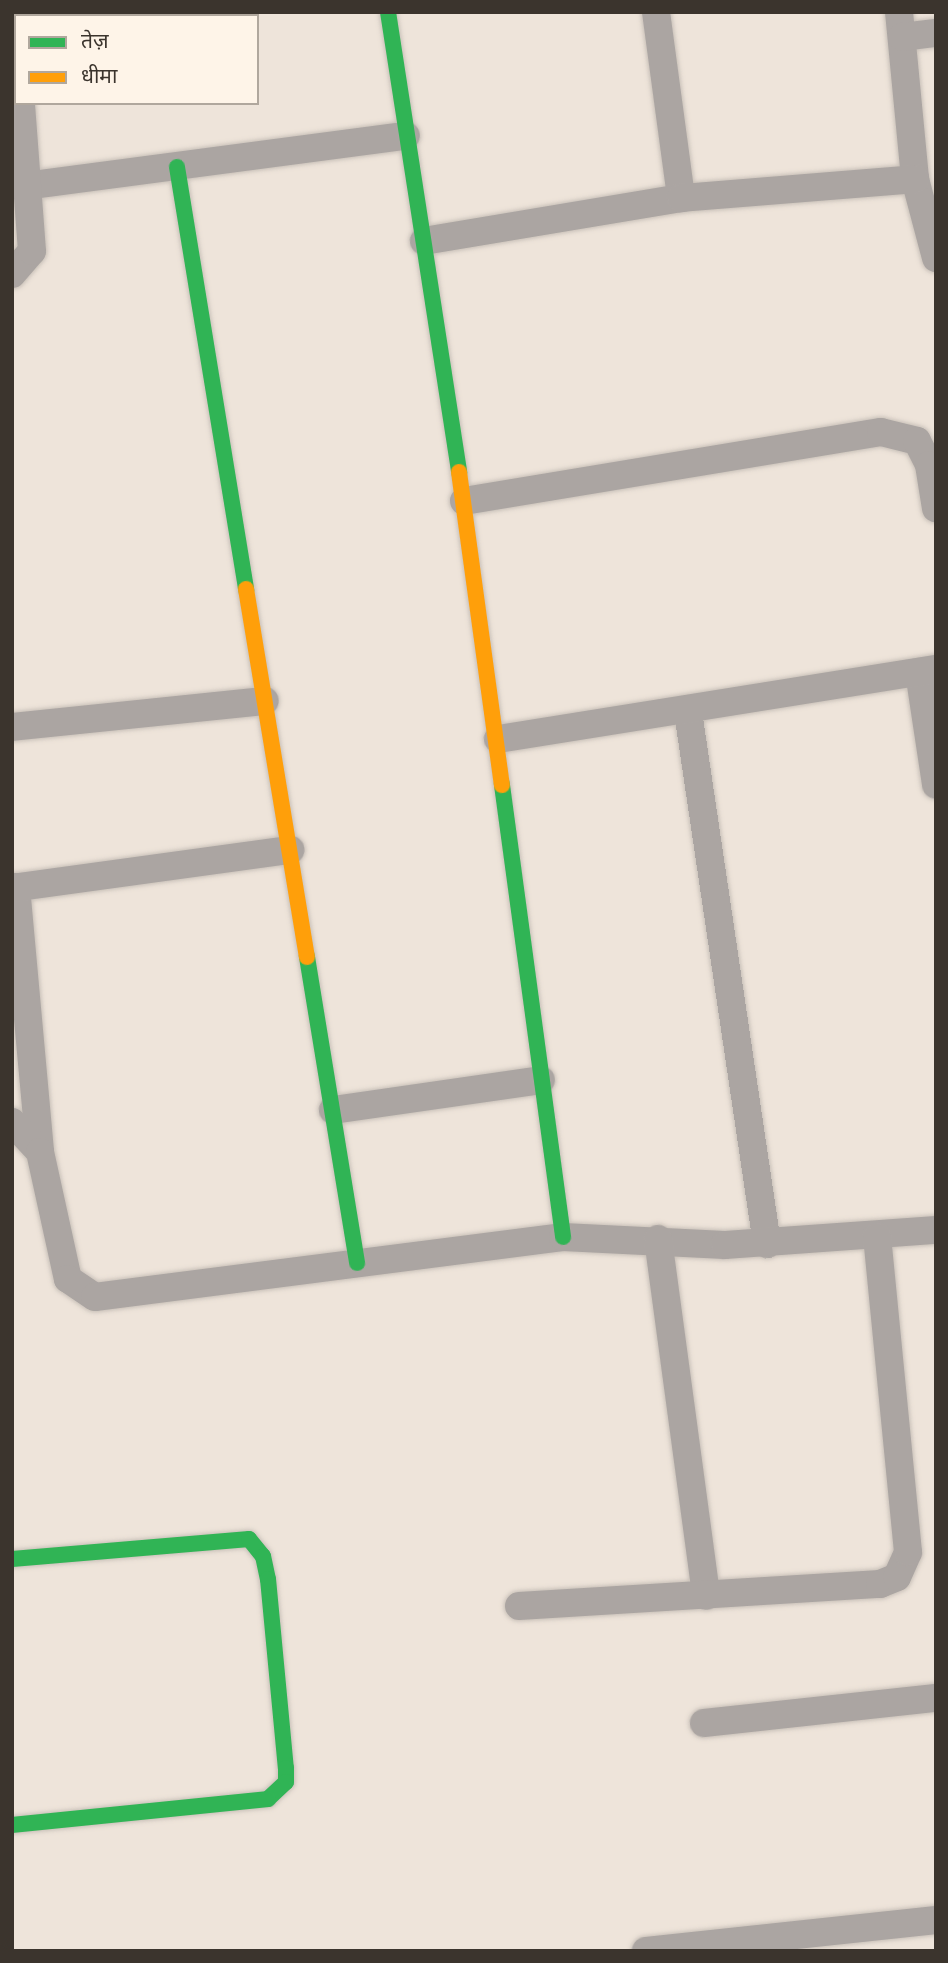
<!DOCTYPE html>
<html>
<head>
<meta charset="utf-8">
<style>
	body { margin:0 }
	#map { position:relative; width:948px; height:1963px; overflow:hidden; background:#eee4da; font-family:"DejaVu Sans","Noto Sans Devanagari",sans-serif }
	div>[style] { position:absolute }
	.roads { filter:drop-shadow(0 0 2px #c9c1b9) drop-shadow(0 0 2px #c9c1b9) }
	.street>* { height:28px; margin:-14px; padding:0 14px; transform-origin:14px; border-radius:14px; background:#aba5a2 }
	.fast>* { height:16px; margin:-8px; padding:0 8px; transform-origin:8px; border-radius:8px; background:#30b455 }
	.slow>* { height:16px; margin:-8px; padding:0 8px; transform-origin:8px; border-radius:8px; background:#ff9f0a }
	span { translate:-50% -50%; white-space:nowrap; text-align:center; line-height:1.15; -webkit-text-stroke:5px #fef4e8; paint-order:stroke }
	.frame { position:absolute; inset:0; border:14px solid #3b342d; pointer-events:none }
	.legend { position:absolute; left:14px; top:14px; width:245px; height:91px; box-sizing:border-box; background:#fef4e8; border:2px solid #b0a79d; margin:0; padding:9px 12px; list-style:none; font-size:21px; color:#3b342d }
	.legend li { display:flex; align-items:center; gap:14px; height:35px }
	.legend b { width:35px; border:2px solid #b0a79d }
</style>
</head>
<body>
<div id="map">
	<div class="roads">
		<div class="street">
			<i style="left:656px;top:12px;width:188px;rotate:82.3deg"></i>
			<i style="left:899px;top:12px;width:168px;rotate:84.5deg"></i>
			<i style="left:915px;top:179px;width:82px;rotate:75.1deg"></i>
			<i style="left:12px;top:31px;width:30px;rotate:82deg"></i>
			<i style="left:902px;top:37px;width:34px;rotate:-7deg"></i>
			<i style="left:32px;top:185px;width:377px;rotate:-7.5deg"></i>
			<i style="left:424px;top:241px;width:261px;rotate:-9.5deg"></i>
			<i style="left:681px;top:198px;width:235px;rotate:-4.6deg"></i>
			<i style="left:12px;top:274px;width:30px;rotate:-49deg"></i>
			<i style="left:32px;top:251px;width:148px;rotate:-94.3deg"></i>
			<i style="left:464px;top:501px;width:423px;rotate:-9.4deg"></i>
			<i style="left:881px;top:432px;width:37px;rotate:14deg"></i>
			<i style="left:917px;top:441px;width:27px;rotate:63deg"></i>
			<i style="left:929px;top:465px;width:44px;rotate:80.8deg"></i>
			<i style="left:919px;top:672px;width:114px;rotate:81.4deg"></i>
			<i style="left:688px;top:712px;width:538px;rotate:81.55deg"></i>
			<i style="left:12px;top:727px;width:254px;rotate:-5.9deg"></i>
			<i style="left:498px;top:739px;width:444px;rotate:-9.1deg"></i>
			<i style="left:16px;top:887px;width:266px;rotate:84.8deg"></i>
			<i style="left:12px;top:888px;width:281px;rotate:-7.8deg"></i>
			<i style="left:333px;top:1110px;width:210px;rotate:-8.2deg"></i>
			<i style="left:12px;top:1122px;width:41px;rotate:47deg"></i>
			<i style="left:40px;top:1152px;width:130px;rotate:77.6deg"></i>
			<i style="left:68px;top:1279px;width:32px;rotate:34deg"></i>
			<i style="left:95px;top:1297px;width:472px;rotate:-7.3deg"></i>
			<i style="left:563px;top:1237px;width:162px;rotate:2.8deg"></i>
			<i style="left:725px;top:1245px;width:212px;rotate:-4.1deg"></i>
			<i style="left:658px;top:1239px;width:360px;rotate:82.3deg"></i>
			<i style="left:519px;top:1606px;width:362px;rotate:-3.5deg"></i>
			<i style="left:880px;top:1584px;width:18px;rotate:-22deg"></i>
			<i style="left:897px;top:1577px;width:27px;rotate:-66deg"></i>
			<i style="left:908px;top:1552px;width:317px;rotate:-95.6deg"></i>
			<i style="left:704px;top:1723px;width:233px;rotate:-6.2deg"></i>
			<i style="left:646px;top:1951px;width:292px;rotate:-6.1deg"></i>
		</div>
		<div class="fast">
			<i style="left:388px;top:12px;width:465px;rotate:81.2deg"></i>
			<i style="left:177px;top:167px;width:428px;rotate:80.7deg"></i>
			<i style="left:502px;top:785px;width:456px;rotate:82.3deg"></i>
			<i style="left:307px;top:957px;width:310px;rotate:80.7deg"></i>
			<i style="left:12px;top:1559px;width:238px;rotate:-4.8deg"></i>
			<i style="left:249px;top:1539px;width:22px;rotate:51deg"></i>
			<i style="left:263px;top:1556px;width:24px;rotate:78deg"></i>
			<i style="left:268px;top:1579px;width:190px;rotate:84.6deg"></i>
			<i style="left:286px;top:1768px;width:14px;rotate:90deg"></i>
			<i style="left:286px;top:1782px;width:25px;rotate:137deg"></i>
			<i style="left:268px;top:1799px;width:257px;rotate:174.2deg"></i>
		</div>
		<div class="slow">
			<i style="left:459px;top:472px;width:316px;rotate:82.2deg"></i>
			<i style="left:246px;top:589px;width:373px;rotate:80.6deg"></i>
		</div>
	</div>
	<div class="frame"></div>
	<ul class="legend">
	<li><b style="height:9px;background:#30b455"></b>तेज़</li>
	<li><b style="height:9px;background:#ff9f0a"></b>धीमा</li>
	</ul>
</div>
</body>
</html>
